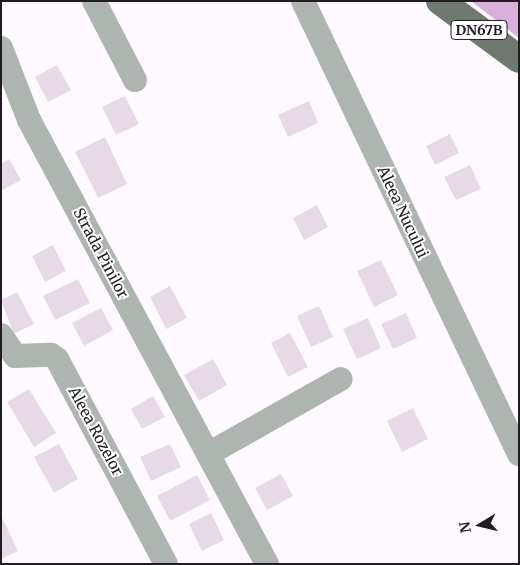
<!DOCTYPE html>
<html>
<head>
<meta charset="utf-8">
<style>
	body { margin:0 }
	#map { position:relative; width:520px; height:565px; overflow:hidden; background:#fffaff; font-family:Merriweather,serif }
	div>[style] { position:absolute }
	.forest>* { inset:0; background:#d9b0da }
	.building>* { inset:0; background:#e7dae7 }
	.minor>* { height:24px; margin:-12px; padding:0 12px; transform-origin:12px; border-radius:12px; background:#aeb4af }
	.major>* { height:28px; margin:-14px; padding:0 14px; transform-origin:14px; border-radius:14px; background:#6e7970 }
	span { translate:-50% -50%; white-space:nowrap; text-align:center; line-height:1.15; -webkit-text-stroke:4px #fff; paint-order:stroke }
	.shield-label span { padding:1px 4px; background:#fff; border:1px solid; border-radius:4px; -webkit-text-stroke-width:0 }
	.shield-label { font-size:14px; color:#211c21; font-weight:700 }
	.street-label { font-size:15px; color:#211c21 }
	.frame { position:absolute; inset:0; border:2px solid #211c21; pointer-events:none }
	.north { position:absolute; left:455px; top:500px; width:50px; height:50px; -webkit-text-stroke:4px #fff; paint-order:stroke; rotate:261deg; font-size:14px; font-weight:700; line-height:20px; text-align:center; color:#211c21 }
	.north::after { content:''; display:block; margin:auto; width:18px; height:22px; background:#211c21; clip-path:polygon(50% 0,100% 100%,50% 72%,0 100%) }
</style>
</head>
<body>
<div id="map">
	<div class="forest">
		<i style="clip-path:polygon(471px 1px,519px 1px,519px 38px)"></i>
	</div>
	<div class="building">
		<i style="clip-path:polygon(57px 65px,71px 90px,48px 102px,35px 77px)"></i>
		<i style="clip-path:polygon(125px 96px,139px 124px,116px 135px,102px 107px)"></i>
		<i style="clip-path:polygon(309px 101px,318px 123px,288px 137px,278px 115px)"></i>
		<i style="clip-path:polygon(450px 134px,459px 153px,435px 165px,426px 146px)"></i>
		<i style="clip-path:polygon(105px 137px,127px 184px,98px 198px,75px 152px)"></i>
		<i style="clip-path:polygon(9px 159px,21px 180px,1px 191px,1px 164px)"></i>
		<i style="clip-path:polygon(470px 165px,481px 189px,456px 200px,444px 177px)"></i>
		<i style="clip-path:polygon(317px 205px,328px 227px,304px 240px,293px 218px)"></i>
		<i style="clip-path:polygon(53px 245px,66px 271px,45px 282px,32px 256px)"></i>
		<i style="clip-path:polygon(381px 260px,398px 295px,374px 307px,357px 271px)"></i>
		<i style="clip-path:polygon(78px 279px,90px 303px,55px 320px,43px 296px)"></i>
		<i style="clip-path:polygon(170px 286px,187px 318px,166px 329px,150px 297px)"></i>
		<i style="clip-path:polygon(17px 292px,34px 324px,14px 334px,1px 300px)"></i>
		<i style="clip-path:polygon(319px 306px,333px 337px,311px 347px,297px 316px)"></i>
		<i style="clip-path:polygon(101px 308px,113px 330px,84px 346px,72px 323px)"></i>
		<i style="clip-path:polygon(406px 313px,417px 338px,393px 349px,381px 324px)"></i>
		<i style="clip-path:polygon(368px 318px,381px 348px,357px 359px,343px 329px)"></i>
		<i style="clip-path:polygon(290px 333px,308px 367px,288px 377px,271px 343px)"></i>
		<i style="clip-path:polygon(213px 359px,227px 385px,199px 401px,184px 375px)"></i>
		<i style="clip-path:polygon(29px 389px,56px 433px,34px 447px,7px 402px)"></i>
		<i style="clip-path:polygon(153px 396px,165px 417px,142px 429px,131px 409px)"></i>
		<i style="clip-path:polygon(413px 408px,428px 439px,402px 452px,387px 421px)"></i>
		<i style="clip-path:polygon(59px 444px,78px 479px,54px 493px,34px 457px)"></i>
		<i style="clip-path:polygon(170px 444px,181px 467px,151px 481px,140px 457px)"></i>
		<i style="clip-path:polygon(281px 474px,293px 496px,267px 510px,255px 488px)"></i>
		<i style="clip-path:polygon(197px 475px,210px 500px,170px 521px,157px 496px)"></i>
		<i style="clip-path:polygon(211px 513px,224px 540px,202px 551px,189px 524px)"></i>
		<i style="clip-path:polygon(1px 515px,18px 551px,1px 559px)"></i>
	</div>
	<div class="minor">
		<i style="left:94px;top:1px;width:89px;rotate:62.6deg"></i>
		<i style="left:303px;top:1px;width:502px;rotate:64.51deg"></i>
		<i style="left:1px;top:48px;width:77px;rotate:68.7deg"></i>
		<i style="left:29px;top:120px;width:504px;rotate:61.81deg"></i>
		<i style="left:1px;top:335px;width:25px;rotate:56deg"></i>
		<i style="left:15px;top:356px;width:36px;rotate:-2deg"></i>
		<i style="left:51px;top:355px;width:7px;rotate:34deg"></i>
		<i style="left:57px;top:359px;width:232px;rotate:62deg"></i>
		<i style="left:210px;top:453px;width:150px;rotate:-29.5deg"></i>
	</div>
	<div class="major">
		<i style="left:440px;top:1px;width:98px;rotate:36.3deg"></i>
	</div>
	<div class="shield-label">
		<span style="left:479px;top:30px">DN67B</span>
	</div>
	<div class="street-label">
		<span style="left:403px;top:212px;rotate:65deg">Aleea Nucului</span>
		<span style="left:101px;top:253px;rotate:62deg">Strada Pinilor</span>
		<span style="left:96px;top:431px;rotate:62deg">Aleea Rozelor</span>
	</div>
	<div class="frame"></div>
	<div class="north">N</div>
</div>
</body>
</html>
